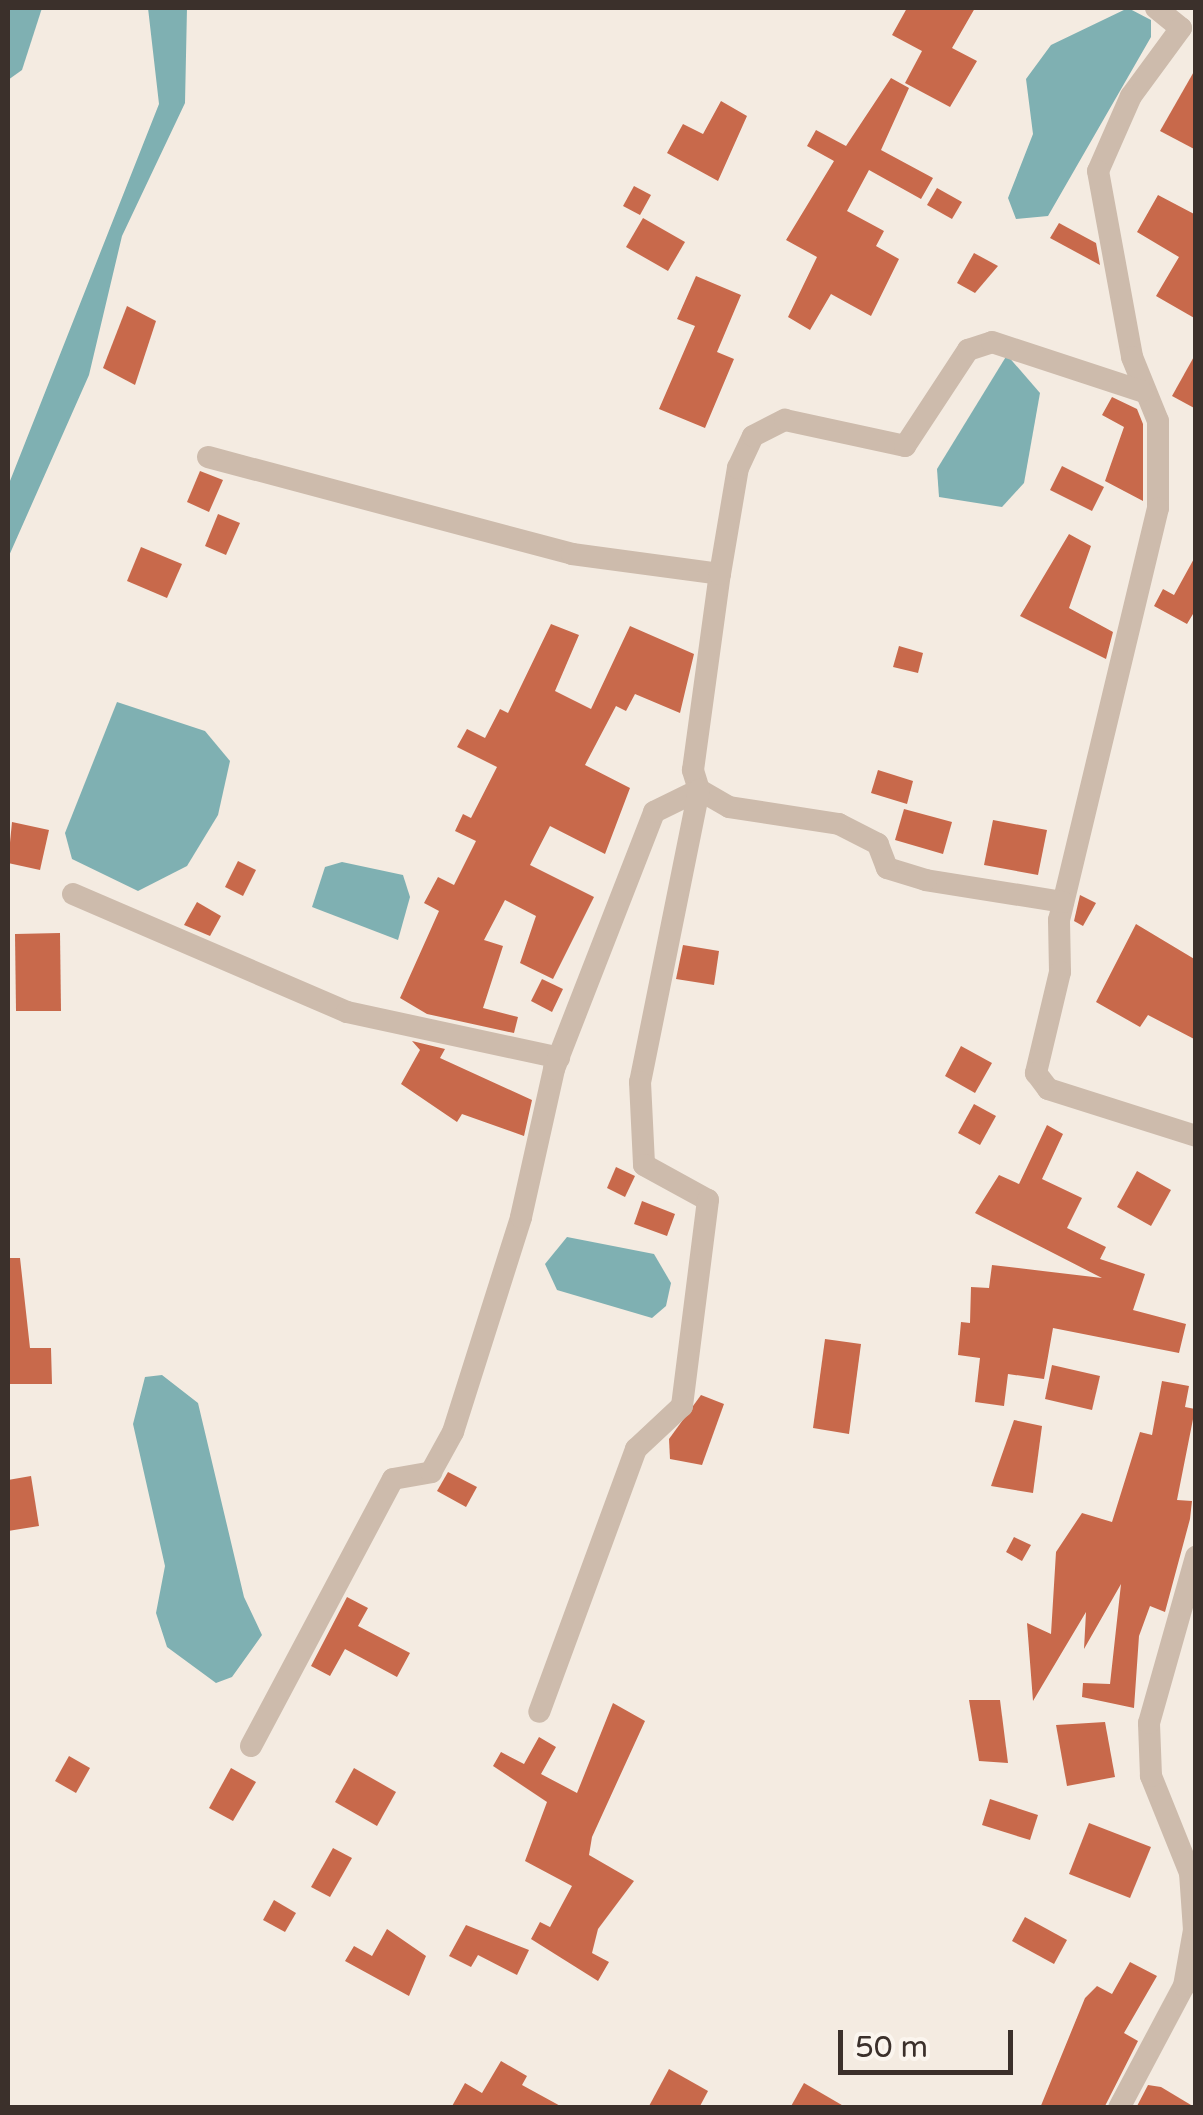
<!DOCTYPE html>
<html>
<head>
<meta charset="utf-8">
<style>
	body { margin:0 }
	#map { position:relative; width:1203px; height:2115px; overflow:hidden; background:#f4ebe1; font-family:"Varela Round",sans-serif }
	div>[style] { position:absolute }
	.water>* { inset:0; background:#7fb0b2 }
	.building>* { inset:0; background:#c8694b }
	.street>* { height:22px; margin:-11px; padding:0 11px; transform-origin:11px; border-radius:11px; background:#cdbbac }
	span { translate:-50% -50%; white-space:nowrap; text-align:center; line-height:1.15; -webkit-text-stroke:8px #fbf5ee; paint-order:stroke }
	.frame { position:absolute; inset:0; border:10px solid #3b302b; pointer-events:none }
	.scale { position:absolute; left:838px; top:2030px; width:175px; height:45px; box-sizing:border-box; border:5px solid #3b302b; border-top:0; padding-left:12px; font-size:30px; line-height:35px; white-space:nowrap; color:#3b302b; -webkit-text-stroke:8px #fbf5ee; paint-order:stroke }
</style>
</head>
<body>
<div id="map">
	<div class="water">
		<i style="clip-path:polygon(8px 8px,42px 8px,22px 70px,8px 80px)"></i>
		<i style="clip-path:polygon(148px 8px,187px 8px,185px 103px,122px 236px,89px 375px,8px 558px,8px 486px,159px 104px)"></i>
		<i style="clip-path:polygon(1128px 8px,1151px 20px,1151px 37px,1048px 216px,1016px 219px,1008px 198px,1033px 134px,1026px 79px,1051px 45px)"></i>
		<i style="clip-path:polygon(1007px 355px,1040px 393px,1024px 483px,1002px 507px,939px 497px,937px 469px)"></i>
		<i style="clip-path:polygon(117px 702px,205px 731px,230px 761px,218px 815px,187px 866px,138px 891px,72px 859px,65px 833px)"></i>
		<i style="clip-path:polygon(342px 862px,403px 875px,410px 897px,398px 940px,312px 907px,325px 867px)"></i>
		<i style="clip-path:polygon(567px 1237px,654px 1254px,671px 1283px,666px 1306px,652px 1318px,557px 1290px,545px 1264px)"></i>
		<i style="clip-path:polygon(162px 1375px,198px 1403px,244px 1597px,262px 1635px,232px 1677px,216px 1683px,167px 1647px,156px 1613px,165px 1566px,133px 1424px,145px 1377px)"></i>
	</div>
	<div class="building">
		<i style="clip-path:polygon(907px 8px,975px 8px,952px 48px,977px 61px,950px 107px,905px 83px,922px 51px,892px 35px)"></i>
		<i style="clip-path:polygon(1196px 68px,1196px 150px,1160px 131px)"></i>
		<i style="clip-path:polygon(891px 78px,909px 88px,881px 150px,933px 178px,921px 199px,869px 170px,847px 211px,884px 231px,876px 246px,899px 259px,871px 316px,831px 294px,810px 330px,788px 317px,817px 257px,786px 240px,834px 161px,807px 146px,816px 130px,846px 146px)"></i>
		<i style="clip-path:polygon(721px 101px,747px 116px,718px 181px,667px 153px,683px 124px,703px 134px)"></i>
		<i style="clip-path:polygon(634px 186px,651px 195px,640px 215px,623px 206px)"></i>
		<i style="clip-path:polygon(937px 188px,962px 202px,952px 219px,927px 205px)"></i>
		<i style="clip-path:polygon(1158px 195px,1196px 215px,1196px 319px,1156px 296px,1179px 257px,1137px 232px)"></i>
		<i style="clip-path:polygon(643px 218px,685px 242px,668px 271px,626px 247px)"></i>
		<i style="clip-path:polygon(1059px 223px,1096px 243px,1100px 265px,1050px 238px)"></i>
		<i style="clip-path:polygon(974px 253px,998px 266px,975px 293px,957px 283px)"></i>
		<i style="clip-path:polygon(696px 276px,741px 295px,717px 352px,734px 359px,705px 428px,659px 409px,695px 326px,677px 319px)"></i>
		<i style="clip-path:polygon(127px 306px,156px 321px,135px 385px,103px 368px)"></i>
		<i style="clip-path:polygon(1196px 353px,1196px 409px,1172px 396px)"></i>
		<i style="clip-path:polygon(1112px 397px,1137px 409px,1143px 424px,1143px 501px,1105px 481px,1124px 427px,1102px 415px)"></i>
		<i style="clip-path:polygon(1062px 466px,1104px 487px,1092px 511px,1050px 490px)"></i>
		<i style="clip-path:polygon(200px 471px,223px 480px,209px 512px,187px 502px)"></i>
		<i style="clip-path:polygon(218px 514px,240px 523px,226px 555px,205px 546px)"></i>
		<i style="clip-path:polygon(1069px 534px,1091px 546px,1069px 608px,1113px 632px,1106px 659px,1020px 616px)"></i>
		<i style="clip-path:polygon(141px 547px,182px 564px,167px 598px,127px 581px)"></i>
		<i style="clip-path:polygon(1196px 555px,1196px 609px,1187px 624px,1154px 606px,1163px 589px,1174px 595px)"></i>
		<i style="clip-path:polygon(551px 624px,579px 635px,555px 691px,591px 709px,630px 626px,694px 654px,680px 713px,635px 694px,626px 711px,616px 706px,585px 765px,630px 788px,605px 854px,550px 826px,530px 865px,594px 897px,553px 979px,520px 963px,536px 916px,505px 900px,484px 940px,503px 946px,483px 1008px,518px 1017px,514px 1033px,427px 1014px,400px 998px,439px 911px,424px 903px,438px 877px,454px 885px,476px 841px,455px 831px,463px 814px,471px 818px,497px 767px,457px 747px,467px 729px,485px 738px,500px 709px,508px 713px)"></i>
		<i style="clip-path:polygon(899px 646px,923px 653px,918px 673px,893px 667px)"></i>
		<i style="clip-path:polygon(878px 770px,913px 781px,907px 804px,871px 793px)"></i>
		<i style="clip-path:polygon(904px 809px,952px 822px,943px 854px,895px 840px)"></i>
		<i style="clip-path:polygon(993px 820px,1047px 830px,1038px 875px,984px 865px)"></i>
		<i style="clip-path:polygon(12px 822px,49px 830px,40px 870px,8px 863px)"></i>
		<i style="clip-path:polygon(238px 861px,256px 870px,243px 896px,225px 887px)"></i>
		<i style="clip-path:polygon(1080px 895px,1096px 903px,1083px 926px,1074px 921px)"></i>
		<i style="clip-path:polygon(197px 902px,221px 916px,210px 936px,184px 925px)"></i>
		<i style="clip-path:polygon(1136px 924px,1196px 960px,1196px 1040px,1148px 1015px,1140px 1027px,1096px 1002px)"></i>
		<i style="clip-path:polygon(60px 933px,61px 1011px,16px 1011px,15px 934px)"></i>
		<i style="clip-path:polygon(683px 945px,719px 951px,714px 985px,676px 979px)"></i>
		<i style="clip-path:polygon(542px 979px,563px 989px,552px 1012px,531px 1001px)"></i>
		<i style="clip-path:polygon(412px 1041px,445px 1049px,440px 1058px,532px 1100px,524px 1136px,462px 1114px,457px 1122px,401px 1084px,420px 1050px)"></i>
		<i style="clip-path:polygon(961px 1046px,992px 1063px,975px 1093px,945px 1076px)"></i>
		<i style="clip-path:polygon(974px 1104px,996px 1116px,980px 1145px,958px 1133px)"></i>
		<i style="clip-path:polygon(1047px 1125px,1063px 1134px,1042px 1179px,1082px 1198px,1067px 1228px,1106px 1247px,1100px 1259px,1145px 1274px,1133px 1310px,1186px 1324px,1179px 1353px,1053px 1328px,1044px 1379px,1008px 1374px,1004px 1406px,975px 1402px,980px 1358px,958px 1355px,961px 1322px,970px 1323px,971px 1287px,989px 1288px,992px 1265px,1102px 1278px,975px 1213px,999px 1175px,1019px 1184px)"></i>
		<i style="clip-path:polygon(616px 1167px,635px 1176px,625px 1197px,607px 1188px)"></i>
		<i style="clip-path:polygon(1137px 1171px,1171px 1190px,1151px 1226px,1117px 1207px)"></i>
		<i style="clip-path:polygon(642px 1201px,675px 1214px,667px 1236px,634px 1224px)"></i>
		<i style="clip-path:polygon(8px 1258px,20px 1258px,30px 1348px,51px 1348px,52px 1384px,8px 1384px)"></i>
		<i style="clip-path:polygon(825px 1339px,861px 1344px,849px 1434px,813px 1428px)"></i>
		<i style="clip-path:polygon(1052px 1365px,1100px 1376px,1092px 1410px,1045px 1399px)"></i>
		<i style="clip-path:polygon(1162px 1381px,1189px 1386px,1185px 1407px,1195px 1409px,1177px 1500px,1192px 1501px,1190px 1519px,1165px 1612px,1150px 1606px,1139px 1636px,1134px 1708px,1082px 1697px,1083px 1683px,1110px 1684px,1121px 1584px,1084px 1649px,1086px 1612px,1033px 1701px,1027px 1623px,1051px 1634px,1056px 1552px,1082px 1513px,1112px 1522px,1140px 1432px,1152px 1435px)"></i>
		<i style="clip-path:polygon(701px 1395px,724px 1404px,702px 1465px,670px 1459px,669px 1439px)"></i>
		<i style="clip-path:polygon(1014px 1420px,1042px 1426px,1033px 1493px,991px 1486px)"></i>
		<i style="clip-path:polygon(448px 1472px,477px 1487px,466px 1507px,437px 1491px)"></i>
		<i style="clip-path:polygon(31px 1476px,39px 1526px,8px 1531px,8px 1480px)"></i>
		<i style="clip-path:polygon(1014px 1537px,1031px 1545px,1022px 1561px,1006px 1552px)"></i>
		<i style="clip-path:polygon(347px 1597px,368px 1608px,358px 1626px,410px 1653px,397px 1677px,345px 1649px,330px 1676px,311px 1666px)"></i>
		<i style="clip-path:polygon(969px 1700px,1000px 1700px,1008px 1763px,979px 1761px)"></i>
		<i style="clip-path:polygon(613px 1703px,645px 1721px,592px 1837px,589px 1855px,634px 1881px,598px 1929px,592px 1953px,609px 1962px,598px 1981px,531px 1939px,540px 1922px,550px 1927px,572px 1886px,525px 1861px,547px 1802px,493px 1766px,501px 1752px,524px 1764px,539px 1737px,556px 1747px,541px 1774px,577px 1793px)"></i>
		<i style="clip-path:polygon(1105px 1722px,1115px 1777px,1067px 1786px,1056px 1725px)"></i>
		<i style="clip-path:polygon(69px 1756px,90px 1768px,76px 1793px,55px 1781px)"></i>
		<i style="clip-path:polygon(231px 1768px,256px 1782px,233px 1821px,209px 1808px)"></i>
		<i style="clip-path:polygon(354px 1768px,396px 1792px,377px 1826px,335px 1802px)"></i>
		<i style="clip-path:polygon(990px 1799px,1038px 1815px,1030px 1840px,982px 1825px)"></i>
		<i style="clip-path:polygon(1089px 1823px,1151px 1847px,1130px 1898px,1069px 1874px)"></i>
		<i style="clip-path:polygon(333px 1848px,352px 1858px,330px 1897px,311px 1887px)"></i>
		<i style="clip-path:polygon(274px 1900px,296px 1913px,285px 1932px,263px 1920px)"></i>
		<i style="clip-path:polygon(1025px 1917px,1067px 1940px,1054px 1964px,1012px 1941px)"></i>
		<i style="clip-path:polygon(466px 1925px,529px 1950px,517px 1975px,478px 1955px,471px 1967px,449px 1956px)"></i>
		<i style="clip-path:polygon(387px 1929px,426px 1956px,409px 1996px,345px 1961px,354px 1946px,372px 1956px)"></i>
		<i style="clip-path:polygon(1130px 1962px,1157px 1976px,1124px 2033px,1138px 2041px,1104px 2108px,1040px 2108px,1085px 1998px,1097px 1986px,1112px 1994px)"></i>
		<i style="clip-path:polygon(501px 2061px,527px 2076px,522px 2085px,564px 2108px,451px 2108px,465px 2083px,482px 2093px)"></i>
		<i style="clip-path:polygon(669px 2069px,708px 2091px,699px 2108px,648px 2108px)"></i>
		<i style="clip-path:polygon(804px 2083px,847px 2108px,790px 2108px)"></i>
		<i style="clip-path:polygon(1148px 2085px,1161px 2087px,1196px 2108px,1136px 2108px)"></i>
	</div>
	<div class="street">
		<i style="left:1156px;top:8px;width:32px;rotate:39deg"></i>
		<i style="left:1181px;top:28px;width:84px;rotate:126.3deg"></i>
		<i style="left:1131px;top:96px;width:82px;rotate:113.7deg"></i>
		<i style="left:1098px;top:171px;width:189px;rotate:79.6deg"></i>
		<i style="left:1132px;top:357px;width:69px;rotate:67.9deg"></i>
		<i style="left:1158px;top:421px;width:87px;rotate:90deg"></i>
		<i style="left:1158px;top:508px;width:424px;rotate:103.5deg"></i>
		<i style="left:1059px;top:920px;width:52px;rotate:88.9deg"></i>
		<i style="left:1060px;top:972px;width:104px;rotate:103.4deg"></i>
		<i style="left:1036px;top:1073px;width:20px;rotate:53deg"></i>
		<i style="left:1048px;top:1089px;width:155px;rotate:17.6deg"></i>
		<i style="left:208px;top:457px;width:377px;rotate:14.9deg"></i>
		<i style="left:572px;top:554px;width:149px;rotate:7.7deg"></i>
		<i style="left:73px;top:894px;width:298px;rotate:23.3deg"></i>
		<i style="left:347px;top:1012px;width:217px;rotate:12.2deg"></i>
		<i style="left:1063px;top:902px;width:139px;rotate:-170.9deg"></i>
		<i style="left:926px;top:880px;width:41px;rotate:-162.9deg"></i>
		<i style="left:887px;top:868px;width:26px;rotate:-111deg"></i>
		<i style="left:878px;top:844px;width:44px;rotate:-152.9deg"></i>
		<i style="left:839px;top:824px;width:111px;rotate:-171.2deg"></i>
		<i style="left:729px;top:807px;width:34px;rotate:-150deg"></i>
		<i style="left:699px;top:790px;width:21px;rotate:-107deg"></i>
		<i style="left:693px;top:770px;width:198px;rotate:-82.2deg"></i>
		<i style="left:720px;top:574px;width:108px;rotate:-80.4deg"></i>
		<i style="left:738px;top:468px;width:35px;rotate:-65deg"></i>
		<i style="left:753px;top:436px;width:36px;rotate:-27deg"></i>
		<i style="left:785px;top:420px;width:123px;rotate:12.2deg"></i>
		<i style="left:905px;top:446px;width:115px;rotate:-56.7deg"></i>
		<i style="left:968px;top:350px;width:25px;rotate:-18deg"></i>
		<i style="left:992px;top:342px;width:157px;rotate:18.2deg"></i>
		<i style="left:251px;top:1746px;width:302px;rotate:-62deg"></i>
		<i style="left:393px;top:1479px;width:39px;rotate:-10deg"></i>
		<i style="left:431px;top:1472px;width:46px;rotate:-61.2deg"></i>
		<i style="left:453px;top:1432px;width:225px;rotate:-72.4deg"></i>
		<i style="left:521px;top:1217px;width:152px;rotate:-77.4deg"></i>
		<i style="left:554px;top:1069px;width:276px;rotate:-68.7deg"></i>
		<i style="left:654px;top:812px;width:50px;rotate:-26.1deg"></i>
		<i style="left:699px;top:790px;width:298px;rotate:101.4deg"></i>
		<i style="left:640px;top:1082px;width:83px;rotate:87.2deg"></i>
		<i style="left:644px;top:1165px;width:73px;rotate:28.7deg"></i>
		<i style="left:708px;top:1200px;width:208px;rotate:97.2deg"></i>
		<i style="left:682px;top:1406px;width:63px;rotate:136.9deg"></i>
		<i style="left:636px;top:1449px;width:280px;rotate:110.2deg"></i>
		<i style="left:1119px;top:2108px;width:138px;rotate:-62deg"></i>
		<i style="left:1184px;top:1986px;width:57px;rotate:-79.9deg"></i>
		<i style="left:1194px;top:1930px;width:57px;rotate:-94deg"></i>
		<i style="left:1190px;top:1873px;width:105px;rotate:-111.9deg"></i>
		<i style="left:1151px;top:1776px;width:53px;rotate:-92.2deg"></i>
		<i style="left:1149px;top:1723px;width:173px;rotate:-74.2deg"></i>
	</div>
	<div class="frame"></div>
	<div class="scale">50 m</div>
</div>
</body>
</html>
